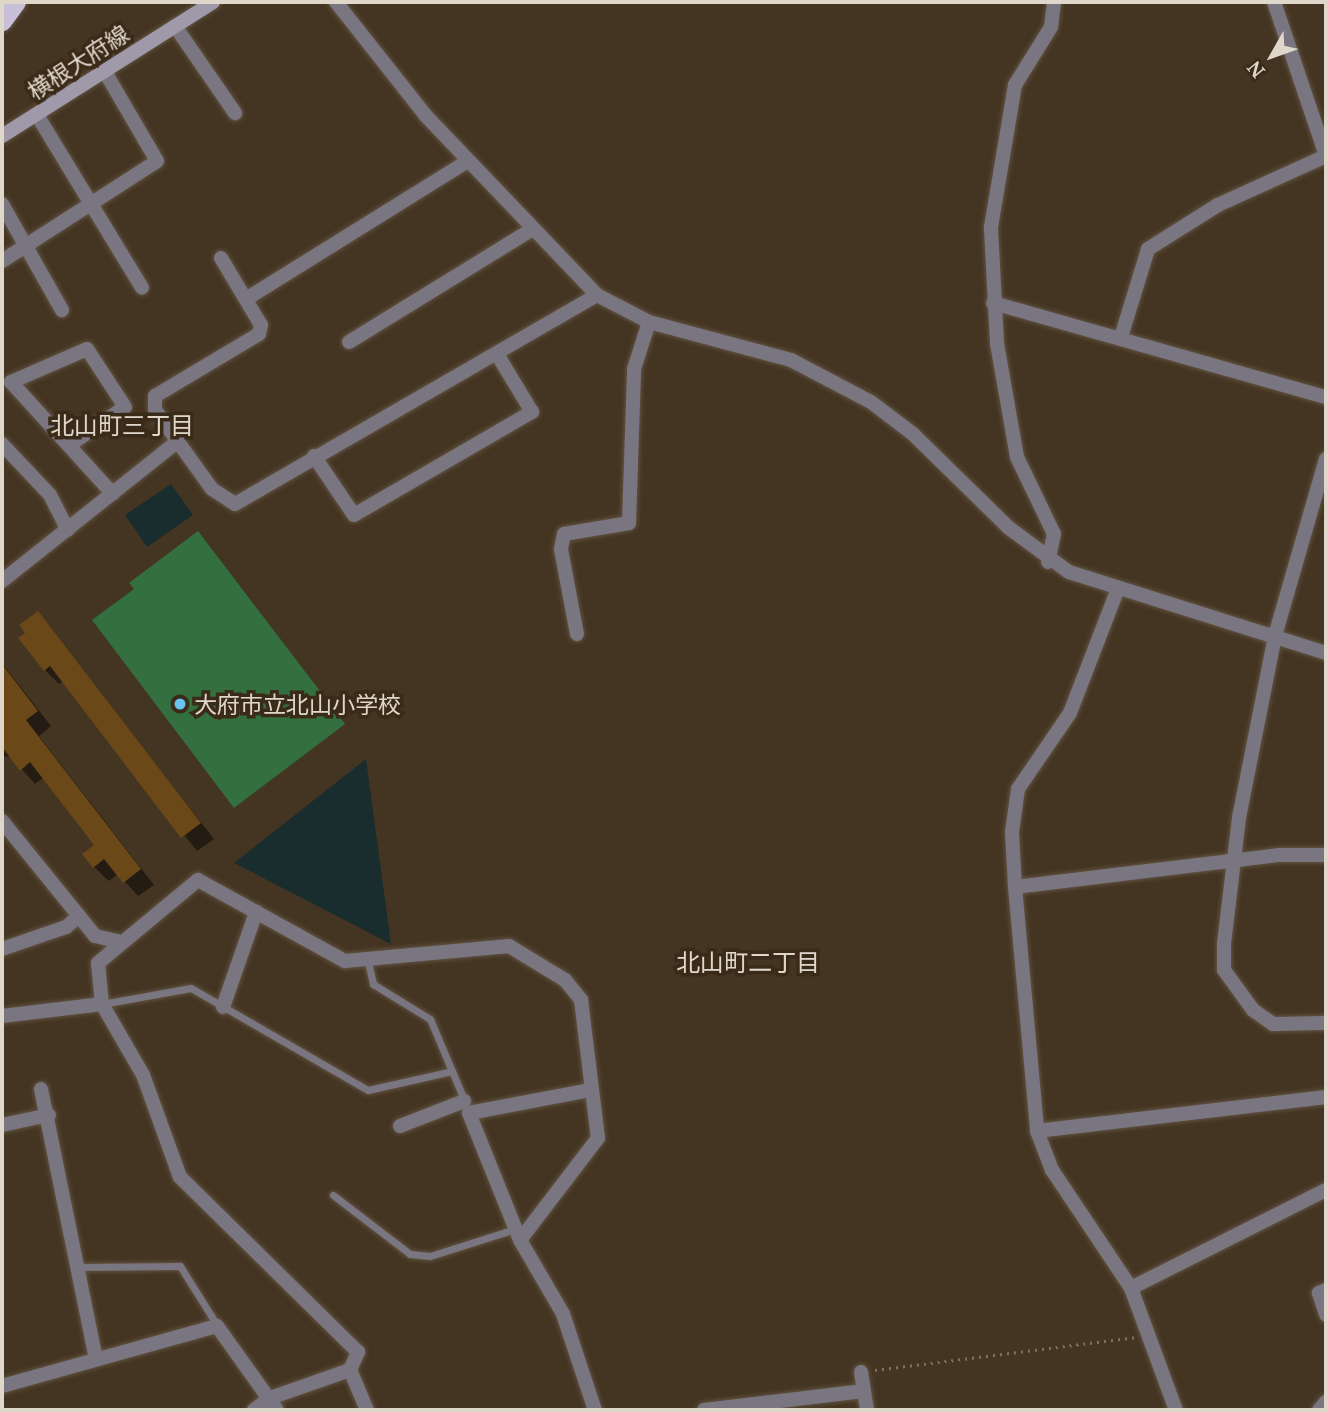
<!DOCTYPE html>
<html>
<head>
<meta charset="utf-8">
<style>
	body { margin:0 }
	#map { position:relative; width:1328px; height:1412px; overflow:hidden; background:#443522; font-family:"Noto Serif","Noto Sans JP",serif }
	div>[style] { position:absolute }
	.green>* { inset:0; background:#336f3f }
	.water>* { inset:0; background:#192d2e }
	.shadow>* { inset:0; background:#0007 }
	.building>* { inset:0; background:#6a4818 }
	.path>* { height:2.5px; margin-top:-1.25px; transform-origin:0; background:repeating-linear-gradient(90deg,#7e7160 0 2px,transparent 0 7px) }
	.roads { filter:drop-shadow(0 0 2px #605240) drop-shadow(0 0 2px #605240) }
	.service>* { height:7px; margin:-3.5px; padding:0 3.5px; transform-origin:3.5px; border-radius:3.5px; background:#7a7681 }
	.minor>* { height:14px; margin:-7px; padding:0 7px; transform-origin:7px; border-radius:7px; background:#7a7681 }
	.tertiary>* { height:14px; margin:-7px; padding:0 7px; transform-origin:7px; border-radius:7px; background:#7a7681 }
	.secondary>* { height:14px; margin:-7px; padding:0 7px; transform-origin:7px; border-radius:7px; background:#9f99aa }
	.trunk>* { height:19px; margin:-9.5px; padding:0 9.5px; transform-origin:9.5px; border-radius:9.5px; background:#c8bfd8 }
	.dots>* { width:19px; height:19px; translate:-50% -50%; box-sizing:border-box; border:4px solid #3a2a18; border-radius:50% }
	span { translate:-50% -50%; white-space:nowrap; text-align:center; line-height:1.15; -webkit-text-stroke:7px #3a2a18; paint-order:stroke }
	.street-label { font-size:23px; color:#e0d7cb }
	.poi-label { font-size:23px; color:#e0d7cb }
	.left { translate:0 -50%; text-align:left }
	.neighbourhood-label { font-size:24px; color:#e0d7cb }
	.frame { position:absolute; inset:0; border:4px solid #e0d7cb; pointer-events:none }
	.north { position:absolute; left:1237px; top:21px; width:70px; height:70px; -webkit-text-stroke:5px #3a2a18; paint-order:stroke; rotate:230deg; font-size:19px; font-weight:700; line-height:28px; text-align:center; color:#e0d7cb }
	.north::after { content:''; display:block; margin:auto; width:24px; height:32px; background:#e0d7cb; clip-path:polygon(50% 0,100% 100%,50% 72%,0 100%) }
</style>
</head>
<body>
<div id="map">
	<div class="green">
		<i style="clip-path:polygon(198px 531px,345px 724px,234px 808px,92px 620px,134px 589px,129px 583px)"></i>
	</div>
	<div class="water">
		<i style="clip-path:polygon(171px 484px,193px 515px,147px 547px,125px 515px)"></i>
		<i style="clip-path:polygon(366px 759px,391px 944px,234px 863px)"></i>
	</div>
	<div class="shadow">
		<i style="clip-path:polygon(37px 613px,214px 839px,197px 851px,63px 681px,59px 684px,45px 670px,27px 633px)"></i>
		<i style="clip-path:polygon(2px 663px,51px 726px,39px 736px,154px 885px,138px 896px,118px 874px,109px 881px,94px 867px,96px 845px,44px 777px,35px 784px,11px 757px,2px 756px)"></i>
	</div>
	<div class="building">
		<i style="clip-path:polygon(38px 611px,201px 823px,181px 838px,50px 666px,44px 671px,18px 638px,25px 633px,19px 625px)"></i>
		<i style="clip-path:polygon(2px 664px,38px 711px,26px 720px,141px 869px,123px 883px,104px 859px,93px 868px,82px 854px,94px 845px,30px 762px,20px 771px,2px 747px)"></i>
	</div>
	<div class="path">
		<i style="left:875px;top:1370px;width:262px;rotate:-7.2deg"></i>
	</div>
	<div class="roads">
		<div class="service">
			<i style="left:368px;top:962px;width:23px;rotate:77deg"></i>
			<i style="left:373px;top:984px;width:67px;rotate:31.6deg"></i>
			<i style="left:430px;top:1019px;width:90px;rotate:67.1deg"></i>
			<i style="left:102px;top:1004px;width:90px;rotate:-10.2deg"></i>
			<i style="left:191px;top:988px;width:204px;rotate:30deg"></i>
			<i style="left:368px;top:1090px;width:86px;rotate:-12.7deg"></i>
			<i style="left:333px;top:1195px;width:97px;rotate:37.5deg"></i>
			<i style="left:410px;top:1254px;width:20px;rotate:6deg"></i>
			<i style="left:430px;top:1256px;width:89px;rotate:-17.6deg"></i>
			<i style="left:78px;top:1267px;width:102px;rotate:-0.6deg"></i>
			<i style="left:180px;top:1266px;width:70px;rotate:57.9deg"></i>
		</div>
		<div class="minor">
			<i style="left:1274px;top:2px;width:163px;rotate:71.3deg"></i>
			<i style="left:175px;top:26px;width:106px;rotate:55.4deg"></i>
			<i style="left:37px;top:115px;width:202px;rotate:58.7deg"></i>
			<i style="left:2px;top:204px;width:122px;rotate:60.5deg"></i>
			<i style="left:221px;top:258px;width:78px;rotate:59.2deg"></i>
			<i style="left:261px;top:325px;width:9px;rotate:103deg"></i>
			<i style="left:259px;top:334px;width:121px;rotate:149.2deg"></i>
			<i style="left:155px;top:396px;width:14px;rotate:90deg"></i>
			<i style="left:155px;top:410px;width:97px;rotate:54.2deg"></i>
			<i style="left:212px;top:489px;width:27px;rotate:33deg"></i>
			<i style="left:235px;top:504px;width:418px;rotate:-30deg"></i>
			<i style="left:2px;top:261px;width:184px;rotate:-32.8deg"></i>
			<i style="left:157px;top:161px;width:103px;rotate:-120.3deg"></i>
			<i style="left:246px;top:299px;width:261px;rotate:-31.9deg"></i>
			<i style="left:993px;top:303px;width:346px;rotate:15.8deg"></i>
			<i style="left:1121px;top:337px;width:92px;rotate:-72.9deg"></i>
			<i style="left:1148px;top:249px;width:83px;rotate:-32.2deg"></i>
			<i style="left:1218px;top:205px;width:119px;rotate:-24.4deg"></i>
			<i style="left:349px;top:342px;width:216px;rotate:-31.6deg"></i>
			<i style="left:2px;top:444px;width:70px;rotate:46.7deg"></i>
			<i style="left:50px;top:495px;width:39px;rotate:63deg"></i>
			<i style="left:71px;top:444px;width:65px;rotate:-34.4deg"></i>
			<i style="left:125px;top:407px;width:69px;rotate:-123.2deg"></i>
			<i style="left:87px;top:349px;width:83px;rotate:156.5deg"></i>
			<i style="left:11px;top:382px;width:151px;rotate:47.7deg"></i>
			<i style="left:314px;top:456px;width:71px;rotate:55.9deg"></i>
			<i style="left:354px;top:515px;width:206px;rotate:-30.1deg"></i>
			<i style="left:532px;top:412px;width:68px;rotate:-121.1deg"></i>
			<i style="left:1326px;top:459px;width:184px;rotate:106.1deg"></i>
			<i style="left:1275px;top:636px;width:186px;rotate:101.2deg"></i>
			<i style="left:1239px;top:818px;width:126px;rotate:96.8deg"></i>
			<i style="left:1224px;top:943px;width:27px;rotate:90deg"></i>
			<i style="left:1224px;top:970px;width:49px;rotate:54.1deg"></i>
			<i style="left:1253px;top:1010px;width:24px;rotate:35deg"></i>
			<i style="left:1273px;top:1024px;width:53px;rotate:-1.1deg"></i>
			<i style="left:1048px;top:562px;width:29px;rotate:-78deg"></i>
			<i style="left:1054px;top:534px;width:85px;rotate:-115.7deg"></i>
			<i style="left:1017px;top:457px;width:116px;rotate:-100deg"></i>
			<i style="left:997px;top:343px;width:116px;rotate:-93deg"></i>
			<i style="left:991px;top:227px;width:144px;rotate:-80.4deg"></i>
			<i style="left:1015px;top:85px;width:68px;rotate:-58.2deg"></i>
			<i style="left:1051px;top:27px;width:25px;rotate:-83deg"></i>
			<i style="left:2px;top:581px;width:223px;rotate:-38.5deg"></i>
			<i style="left:577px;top:634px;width:86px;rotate:-100.7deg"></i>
			<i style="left:561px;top:549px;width:15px;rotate:-79deg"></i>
			<i style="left:564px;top:534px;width:66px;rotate:-9.6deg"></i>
			<i style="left:629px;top:523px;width:154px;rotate:-88.1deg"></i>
			<i style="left:634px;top:369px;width:49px;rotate:-72.3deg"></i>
			<i style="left:2px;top:821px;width:148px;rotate:51deg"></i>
			<i style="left:95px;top:936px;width:23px;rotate:13deg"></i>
			<i style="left:1015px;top:887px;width:265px;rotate:-6.9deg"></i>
			<i style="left:1278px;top:855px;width:48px"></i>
			<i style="left:2px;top:949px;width:68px;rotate:-19deg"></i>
			<i style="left:66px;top:927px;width:17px;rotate:-40deg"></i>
			<i style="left:223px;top:1007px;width:101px;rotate:-70.8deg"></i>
			<i style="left:2px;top:1016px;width:101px;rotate:-6.8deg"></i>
			<i style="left:41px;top:1089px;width:276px;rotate:78.5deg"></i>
			<i style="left:2px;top:1125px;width:48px;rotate:-12deg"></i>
			<i style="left:400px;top:1126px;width:69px;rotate:-21.3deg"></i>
			<i style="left:1037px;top:1131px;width:291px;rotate:-6.7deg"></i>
			<i style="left:520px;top:1240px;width:137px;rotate:-111.9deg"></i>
			<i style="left:469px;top:1113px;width:124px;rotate:-10.7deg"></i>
			<i style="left:1131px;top:1288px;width:218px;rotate:-26.7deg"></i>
			<i style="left:1326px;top:1290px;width:8px;rotate:157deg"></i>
			<i style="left:1319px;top:1293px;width:23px;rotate:72deg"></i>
			<i style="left:350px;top:1370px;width:43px;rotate:67deg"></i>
			<i style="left:2px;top:1386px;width:223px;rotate:-15.6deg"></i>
			<i style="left:217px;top:1326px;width:103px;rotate:54.5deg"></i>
			<i style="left:254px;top:1410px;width:20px;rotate:-37deg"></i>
			<i style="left:270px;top:1398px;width:85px;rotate:-19.3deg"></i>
			<i style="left:350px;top:1370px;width:20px;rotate:-66deg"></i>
			<i style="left:358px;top:1352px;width:250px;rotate:-135.5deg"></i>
			<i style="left:180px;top:1177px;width:109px;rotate:-109.9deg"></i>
			<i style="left:143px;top:1075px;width:82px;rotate:-120deg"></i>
			<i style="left:102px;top:1004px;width:41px;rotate:-95.6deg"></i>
			<i style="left:98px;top:963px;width:130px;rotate:-39.7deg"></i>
			<i style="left:198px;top:880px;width:168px;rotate:28.9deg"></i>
			<i style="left:345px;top:961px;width:165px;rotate:-5.2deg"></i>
			<i style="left:509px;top:946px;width:66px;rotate:31.3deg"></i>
			<i style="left:565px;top:980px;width:26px;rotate:51deg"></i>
			<i style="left:581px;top:1000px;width:139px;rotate:83deg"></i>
			<i style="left:598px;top:1138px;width:128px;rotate:127.4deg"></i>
			<i style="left:520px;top:1240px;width:86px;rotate:59.8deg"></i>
			<i style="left:563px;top:1314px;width:101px;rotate:71.6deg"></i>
			<i style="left:704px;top:1410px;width:161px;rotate:-6.8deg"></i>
			<i style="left:1319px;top:1410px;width:11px;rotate:-49deg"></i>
		</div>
		<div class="tertiary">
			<i style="left:336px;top:2px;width:145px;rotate:51.7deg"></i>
			<i style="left:426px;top:116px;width:248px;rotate:46.3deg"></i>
			<i style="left:597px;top:295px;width:59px;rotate:27.4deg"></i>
			<i style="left:649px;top:322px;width:147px;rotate:15deg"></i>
			<i style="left:791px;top:360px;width:90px;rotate:27.7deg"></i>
			<i style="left:871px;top:402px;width:53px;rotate:37.3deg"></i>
			<i style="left:913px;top:434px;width:134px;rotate:44.4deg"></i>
			<i style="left:1009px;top:528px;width:74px;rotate:36.3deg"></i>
			<i style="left:1069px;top:572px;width:269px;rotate:17.5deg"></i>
			<i style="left:1117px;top:591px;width:131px;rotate:111.1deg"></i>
			<i style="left:1070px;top:713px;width:92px;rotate:124.4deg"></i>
			<i style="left:1018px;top:789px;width:43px;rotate:97.9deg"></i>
			<i style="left:1012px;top:832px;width:55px;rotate:86.9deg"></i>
			<i style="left:1015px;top:887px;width:245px;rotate:84.8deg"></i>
			<i style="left:1037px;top:1131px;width:42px;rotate:69deg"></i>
			<i style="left:1052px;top:1170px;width:142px;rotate:56.2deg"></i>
			<i style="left:1131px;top:1288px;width:130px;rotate:69.8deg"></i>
			<i style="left:861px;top:1372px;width:38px;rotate:81deg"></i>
		</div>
		<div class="secondary">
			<i style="left:2px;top:136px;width:250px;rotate:-32.4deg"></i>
		</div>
		<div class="trunk">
			<i style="left:2px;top:21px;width:24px;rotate:-54deg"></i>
		</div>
	</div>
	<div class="dots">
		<i style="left:180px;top:704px;background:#6ac3f1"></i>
	</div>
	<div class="street-label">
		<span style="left:78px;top:62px;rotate:-33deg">横根大府線</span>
	</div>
	<div class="poi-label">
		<span class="left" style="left:194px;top:704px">大府市立北山小学校</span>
	</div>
	<div class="neighbourhood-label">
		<span style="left:122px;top:425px">北山町三丁目</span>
		<span style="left:748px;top:962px">北山町二丁目</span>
	</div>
	<div class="frame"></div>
	<div class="north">N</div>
</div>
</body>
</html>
